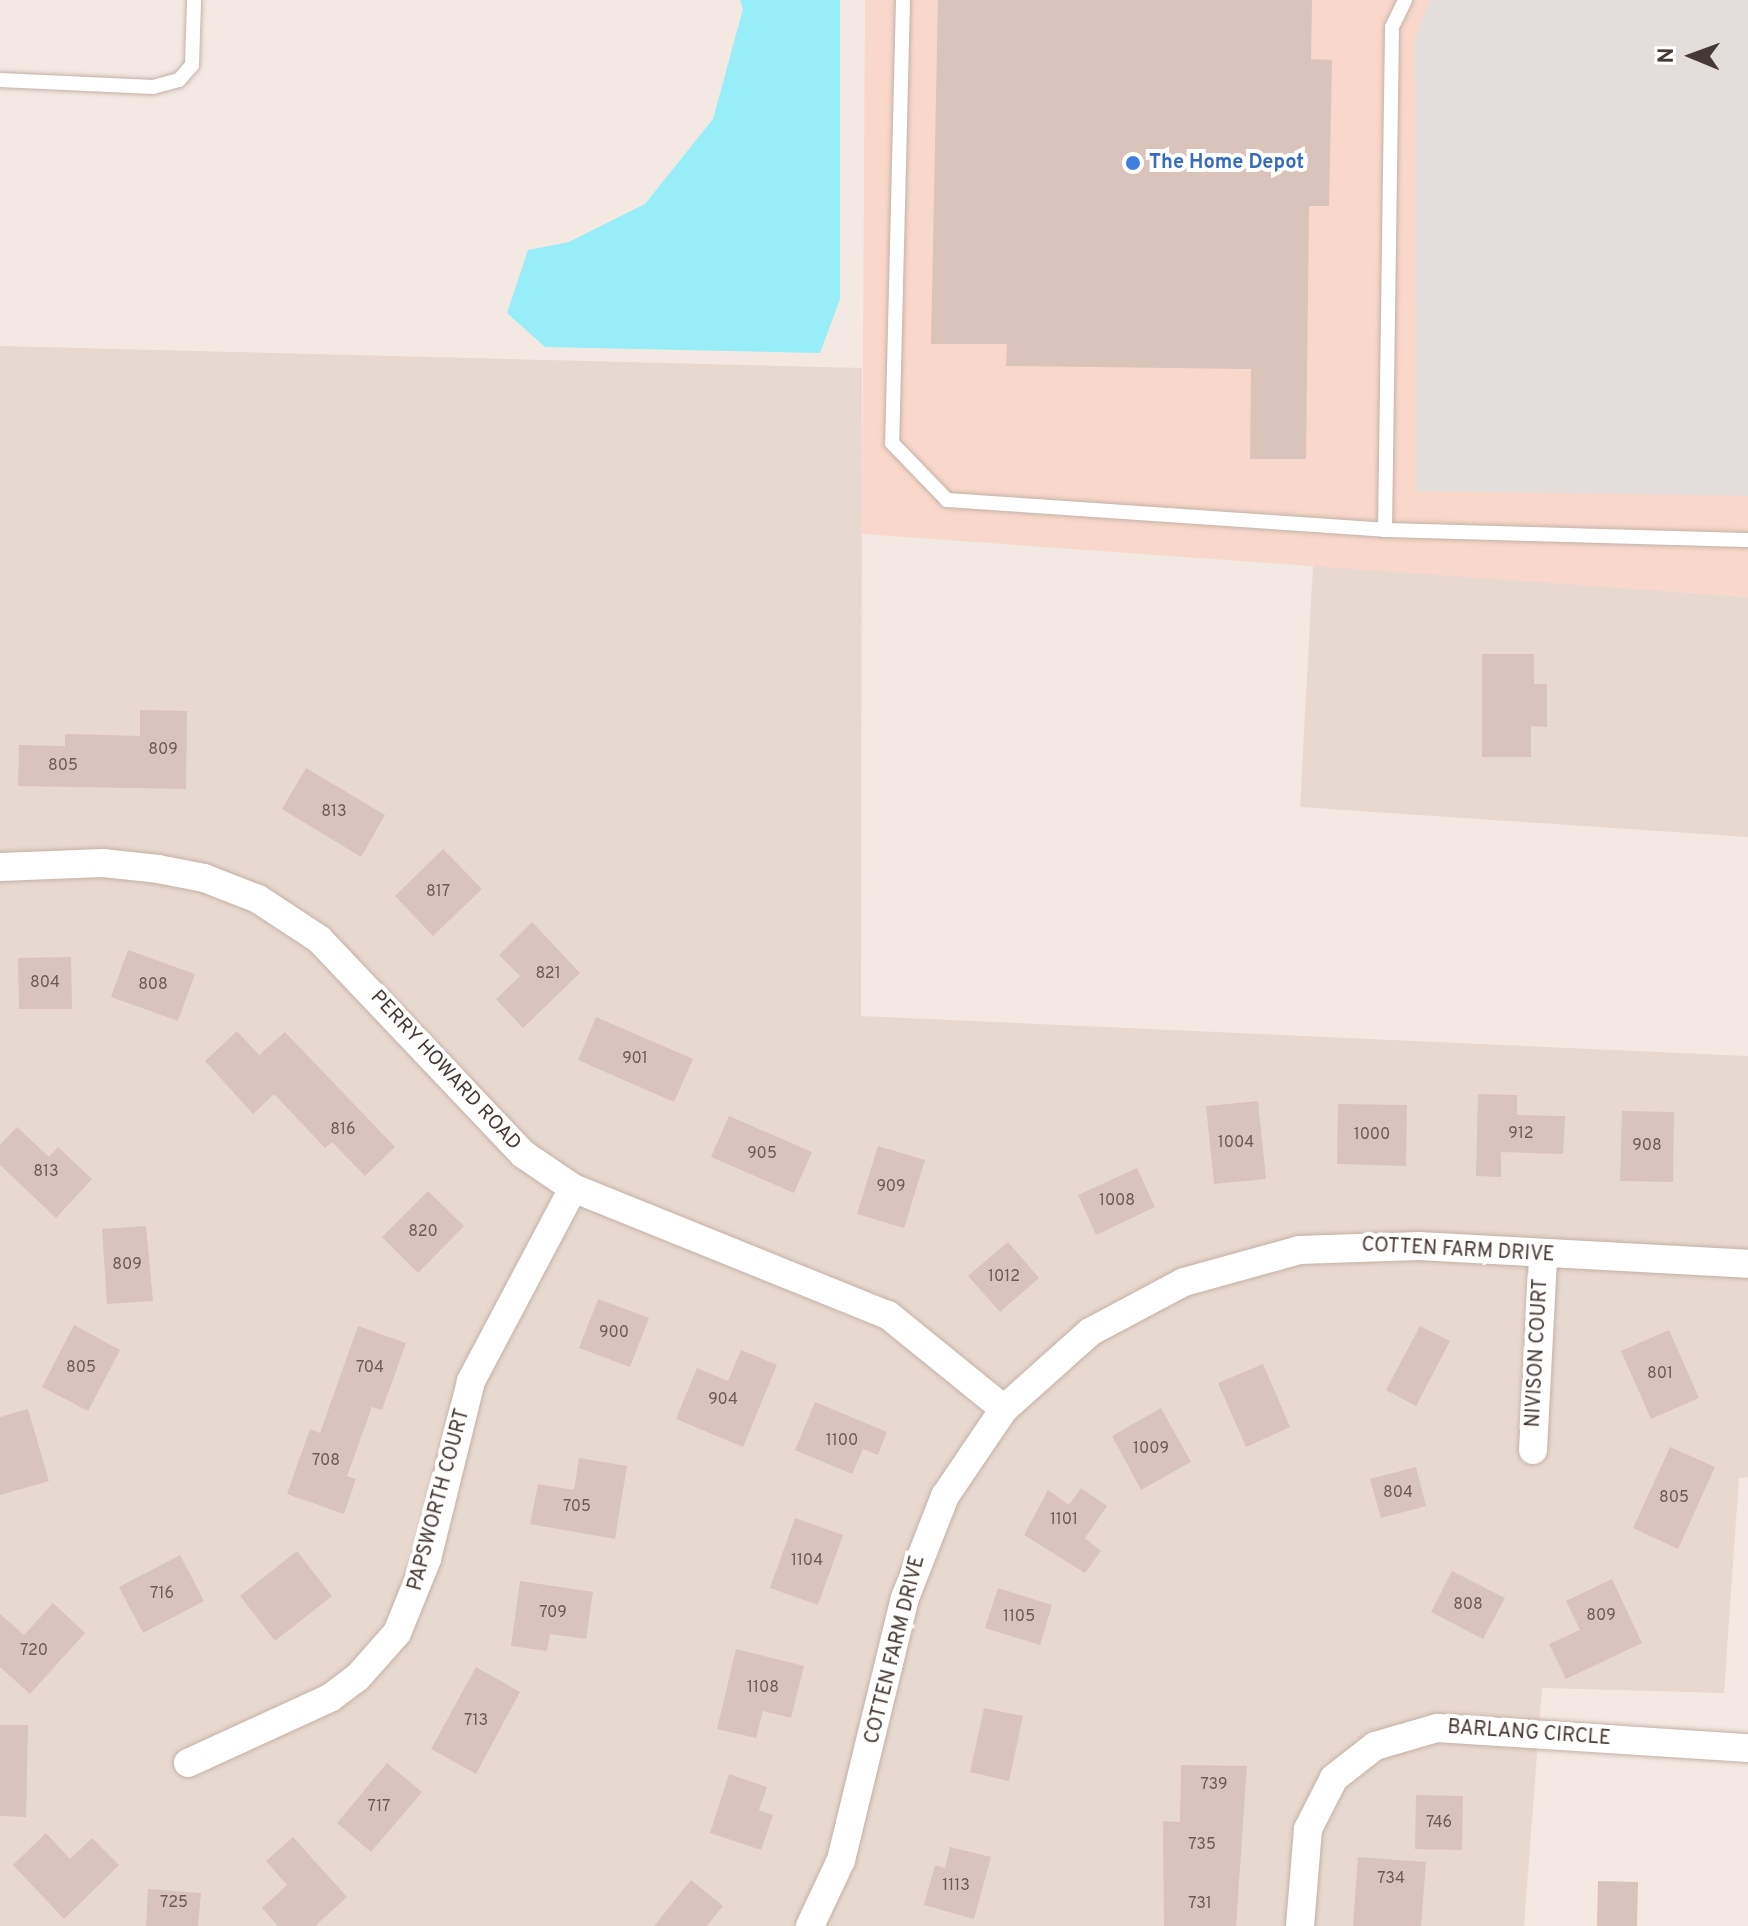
<!DOCTYPE html>
<html>
<head>
<meta charset="utf-8">
<style>
	body { margin:0 }
	#map { position:relative; width:1748px; height:1926px; overflow:hidden; background:#f3e9e2; font-family:Overpass,sans-serif }
	div>[style] { position:absolute }
	.residential>* { inset:0; background:#e8d9d0 }
	.commercial>* { inset:0; background:#f9d7ca }
	.parking>* { inset:0; background:#e3dedc }
	.water>* { inset:0; background:#97edf8 }
	.building>* { inset:0; background:#d9c3ba }
	.roads { filter:drop-shadow(0 0 2px #c3b1a7) drop-shadow(0 0 2px #c3b1a7) }
	.service>* { height:14px; margin:-7px; padding:0 7px; transform-origin:7px; border-radius:7px; background:#fff }
	.minor>* { height:28px; margin:-14px; padding:0 14px; transform-origin:14px; border-radius:14px; background:#fff }
	.dots>* { width:22px; height:22px; translate:-50% -50%; box-sizing:border-box; border:4px solid #fff; border-radius:50% }
	span { translate:-50% -50%; white-space:nowrap; text-align:center; line-height:1.15; -webkit-text-stroke:8px #fff; paint-order:stroke }
	.number-label { font-size:16px; color:#6b5b54 }
	.number-label span { -webkit-text-stroke-width:0 }
	.shop-label { font-size:20px; color:#366cbe; font-weight:700 }
	.left { translate:0 -50%; text-align:left }
	.street-label { font-size:20px; color:#463832 }
	.north { position:absolute; left:1652px; top:16px; width:80px; height:80px; -webkit-text-stroke:6px #fff; paint-order:stroke; rotate:271deg; font-size:22px; font-weight:700; line-height:32px; text-align:center; color:#463832 }
	.north::after { content:''; display:block; margin:auto; width:28px; height:36px; background:#463832; clip-path:polygon(50% 0,100% 100%,50% 72%,0 100%) }
</style>
</head>
<body>
<div id="map">
	<div class="residential">
		<i style="clip-path:polygon(0 346px,862px 368px,861px 1016px,1748px 1056px,1748px 1477px,1739px 1478px,1724px 1693px,1542px 1688px,1524px 1926px,0 1926px)"></i>
		<i style="clip-path:polygon(1313px 565px,1748px 597px,1748px 837px,1300px 807px)"></i>
	</div>
	<div class="commercial">
		<i style="clip-path:polygon(865px 0,1748px 0,1748px 597px,862px 534px)"></i>
	</div>
	<div class="parking">
		<i style="clip-path:polygon(1430px 0,1748px 0,1748px 496px,1416px 491px,1415px 39px)"></i>
	</div>
	<div class="water">
		<i style="clip-path:polygon(740px 0,840px 0,840px 299px,820px 353px,545px 347px,507px 313px,528px 250px,569px 242px,645px 204px,713px 119px,743px 9px)"></i>
	</div>
	<div class="building">
		<i style="clip-path:polygon(938px 0,1312px 0,1311px 59px,1332px 60px,1329px 206px,1309px 206px,1306px 459px,1250px 459px,1251px 369px,1006px 366px,1007px 344px,931px 344px)"></i>
		<i style="clip-path:polygon(1482px 654px,1534px 654px,1534px 684px,1547px 684px,1547px 727px,1531px 726px,1531px 757px,1482px 757px)"></i>
		<i style="clip-path:polygon(140px 710px,187px 711px,186px 789px,18px 786px,19px 745px,65px 746px,65px 734px,140px 736px)"></i>
		<i style="clip-path:polygon(306px 768px,385px 815px,361px 857px,282px 809px)"></i>
		<i style="clip-path:polygon(443px 849px,482px 889px,433px 936px,395px 896px)"></i>
		<i style="clip-path:polygon(532px 922px,580px 973px,523px 1028px,496px 999px,520px 976px,499px 955px)"></i>
		<i style="clip-path:polygon(128px 950px,195px 974px,178px 1021px,111px 997px)"></i>
		<i style="clip-path:polygon(71px 957px,72px 1009px,19px 1009px,18px 958px)"></i>
		<i style="clip-path:polygon(596px 1017px,693px 1059px,674px 1102px,578px 1060px)"></i>
		<i style="clip-path:polygon(237px 1031px,259px 1055px,285px 1032px,395px 1147px,365px 1176px,332px 1142px,325px 1148px,274px 1094px,253px 1114px,205px 1061px)"></i>
		<i style="clip-path:polygon(1478px 1094px,1517px 1095px,1517px 1115px,1565px 1116px,1563px 1154px,1501px 1152px,1501px 1177px,1476px 1176px)"></i>
		<i style="clip-path:polygon(1258px 1101px,1266px 1179px,1214px 1184px,1206px 1106px)"></i>
		<i style="clip-path:polygon(1338px 1104px,1407px 1105px,1406px 1166px,1337px 1164px)"></i>
		<i style="clip-path:polygon(1622px 1111px,1674px 1112px,1673px 1182px,1620px 1181px)"></i>
		<i style="clip-path:polygon(729px 1116px,812px 1152px,794px 1193px,711px 1157px)"></i>
		<i style="clip-path:polygon(17px 1127px,49px 1157px,58px 1147px,92px 1179px,56px 1218px,0 1165px,0 1145px)"></i>
		<i style="clip-path:polygon(878px 1146px,925px 1160px,904px 1228px,857px 1214px)"></i>
		<i style="clip-path:polygon(1137px 1168px,1155px 1207px,1096px 1235px,1078px 1195px)"></i>
		<i style="clip-path:polygon(428px 1191px,464px 1226px,418px 1273px,382px 1237px)"></i>
		<i style="clip-path:polygon(146px 1226px,153px 1301px,107px 1304px,102px 1229px)"></i>
		<i style="clip-path:polygon(1008px 1242px,1039px 1278px,1000px 1312px,968px 1276px)"></i>
		<i style="clip-path:polygon(598px 1299px,649px 1318px,630px 1367px,579px 1348px)"></i>
		<i style="clip-path:polygon(74px 1325px,120px 1350px,88px 1411px,42px 1387px)"></i>
		<i style="clip-path:polygon(358px 1326px,406px 1343px,382px 1410px,372px 1407px,347px 1476px,356px 1479px,344px 1514px,287px 1494px,310px 1429px,320px 1433px)"></i>
		<i style="clip-path:polygon(1420px 1326px,1450px 1341px,1416px 1406px,1386px 1390px)"></i>
		<i style="clip-path:polygon(1669px 1330px,1699px 1398px,1651px 1419px,1621px 1351px)"></i>
		<i style="clip-path:polygon(741px 1350px,777px 1365px,743px 1447px,676px 1419px,697px 1368px,728px 1381px)"></i>
		<i style="clip-path:polygon(1263px 1364px,1290px 1427px,1246px 1447px,1218px 1383px)"></i>
		<i style="clip-path:polygon(815px 1402px,887px 1432px,878px 1455px,863px 1449px,852px 1474px,795px 1450px)"></i>
		<i style="clip-path:polygon(1161px 1408px,1191px 1462px,1141px 1490px,1112px 1436px)"></i>
		<i style="clip-path:polygon(28px 1409px,49px 1481px,0 1495px,0 1417px)"></i>
		<i style="clip-path:polygon(1670px 1447px,1715px 1467px,1678px 1549px,1633px 1528px)"></i>
		<i style="clip-path:polygon(579px 1458px,627px 1466px,615px 1539px,530px 1524px,538px 1484px,574px 1490px)"></i>
		<i style="clip-path:polygon(1416px 1467px,1426px 1506px,1381px 1518px,1370px 1479px)"></i>
		<i style="clip-path:polygon(1081px 1488px,1107px 1506px,1085px 1538px,1101px 1551px,1085px 1573px,1024px 1535px,1048px 1490px,1069px 1505px)"></i>
		<i style="clip-path:polygon(795px 1518px,843px 1535px,818px 1605px,770px 1588px)"></i>
		<i style="clip-path:polygon(297px 1551px,332px 1596px,275px 1641px,240px 1596px)"></i>
		<i style="clip-path:polygon(180px 1555px,204px 1601px,143px 1633px,119px 1587px)"></i>
		<i style="clip-path:polygon(1452px 1571px,1505px 1598px,1483px 1639px,1431px 1612px)"></i>
		<i style="clip-path:polygon(1612px 1579px,1642px 1643px,1566px 1679px,1549px 1644px,1580px 1630px,1566px 1601px)"></i>
		<i style="clip-path:polygon(520px 1581px,593px 1592px,586px 1639px,550px 1634px,547px 1651px,511px 1646px)"></i>
		<i style="clip-path:polygon(998px 1588px,1052px 1605px,1040px 1645px,985px 1628px)"></i>
		<i style="clip-path:polygon(53px 1603px,85px 1633px,30px 1694px,0 1667px,0 1614px,24px 1635px)"></i>
		<i style="clip-path:polygon(736px 1649px,804px 1666px,791px 1718px,763px 1711px,756px 1738px,717px 1729px)"></i>
		<i style="clip-path:polygon(476px 1667px,520px 1692px,476px 1774px,431px 1749px)"></i>
		<i style="clip-path:polygon(984px 1708px,1023px 1716px,1009px 1781px,970px 1772px)"></i>
		<i style="clip-path:polygon(0 1725px,28px 1725px,26px 1817px,0 1816px)"></i>
		<i style="clip-path:polygon(387px 1763px,422px 1792px,371px 1852px,337px 1823px)"></i>
		<i style="clip-path:polygon(1181px 1765px,1247px 1766px,1236px 1926px,1164px 1926px,1163px 1821px,1180px 1822px)"></i>
		<i style="clip-path:polygon(729px 1774px,767px 1787px,759px 1810px,773px 1815px,761px 1850px,710px 1833px)"></i>
		<i style="clip-path:polygon(1416px 1795px,1463px 1796px,1462px 1850px,1415px 1849px)"></i>
		<i style="clip-path:polygon(46px 1833px,70px 1859px,92px 1838px,119px 1865px,64px 1919px,13px 1865px)"></i>
		<i style="clip-path:polygon(293px 1837px,347px 1897px,315px 1926px,278px 1926px,262px 1908px,287px 1885px,266px 1861px)"></i>
		<i style="clip-path:polygon(950px 1847px,991px 1857px,974px 1919px,924px 1905px,935px 1865px,945px 1868px)"></i>
		<i style="clip-path:polygon(1358px 1857px,1426px 1862px,1421px 1926px,1353px 1926px)"></i>
		<i style="clip-path:polygon(691px 1880px,723px 1906px,707px 1926px,654px 1926px)"></i>
		<i style="clip-path:polygon(1598px 1881px,1638px 1882px,1637px 1926px,1597px 1926px)"></i>
		<i style="clip-path:polygon(148px 1889px,201px 1893px,198px 1926px,146px 1926px)"></i>
	</div>
	<div class="roads">
		<div class="service">
			<i style="left:903px;top:0;width:443px;rotate:91.4deg"></i>
			<i style="left:892px;top:443px;width:79px;rotate:46deg"></i>
			<i style="left:947px;top:500px;width:439px;rotate:3.9deg"></i>
			<i style="left:1385px;top:530px;width:363px;rotate:1.6deg"></i>
			<i style="left:0;top:80px;width:153px;rotate:2.6deg"></i>
			<i style="left:153px;top:87px;width:27px;rotate:-15deg"></i>
			<i style="left:179px;top:80px;width:20px;rotate:-49deg"></i>
			<i style="left:192px;top:65px;width:65px;rotate:-88.2deg"></i>
			<i style="left:1385px;top:530px;width:503px;rotate:-89.2deg"></i>
			<i style="left:1392px;top:27px;width:30px;rotate:-64deg"></i>
		</div>
		<div class="minor">
			<i style="left:0;top:867px;width:103px;rotate:-2.2deg"></i>
			<i style="left:103px;top:863px;width:55px;rotate:6.2deg"></i>
			<i style="left:158px;top:869px;width:47px;rotate:11.1deg"></i>
			<i style="left:204px;top:878px;width:58px;rotate:21.3deg"></i>
			<i style="left:258px;top:899px;width:73px;rotate:33.3deg"></i>
			<i style="left:319px;top:939px;width:296px;rotate:46.5deg"></i>
			<i style="left:523px;top:1154px;width:60px;rotate:34.2deg"></i>
			<i style="left:573px;top:1188px;width:340px;rotate:22deg"></i>
			<i style="left:888px;top:1315px;width:149px;rotate:39deg"></i>
			<i style="left:1533px;top:1450px;width:194px;rotate:-87deg"></i>
			<i style="left:188px;top:1763px;width:156px;rotate:-24.6deg"></i>
			<i style="left:330px;top:1698px;width:34px;rotate:-37deg"></i>
			<i style="left:357px;top:1678px;width:60px;rotate:-48.4deg"></i>
			<i style="left:397px;top:1633px;width:80px;rotate:-67.9deg"></i>
			<i style="left:427px;top:1559px;width:183px;rotate:-76.1deg"></i>
			<i style="left:471px;top:1381px;width:218px;rotate:-62.1deg"></i>
			<i style="left:810px;top:1926px;width:73px;rotate:-64.8deg"></i>
			<i style="left:841px;top:1860px;width:270px;rotate:-76.3deg"></i>
			<i style="left:905px;top:1598px;width:110px;rotate:-68.6deg"></i>
			<i style="left:945px;top:1496px;width:105px;rotate:-55.9deg"></i>
			<i style="left:1004px;top:1409px;width:115px;rotate:-41.8deg"></i>
			<i style="left:1090px;top:1332px;width:106px;rotate:-28deg"></i>
			<i style="left:1184px;top:1282px;width:119px;rotate:-15.5deg"></i>
			<i style="left:1299px;top:1250px;width:120px;rotate:-1.9deg"></i>
			<i style="left:1419px;top:1246px;width:329px;rotate:3.1deg"></i>
			<i style="left:1300px;top:1926px;width:97px;rotate:-85.3deg"></i>
			<i style="left:1308px;top:1829px;width:57px;rotate:-63deg"></i>
			<i style="left:1334px;top:1778px;width:52px;rotate:-38deg"></i>
			<i style="left:1375px;top:1746px;width:65px;rotate:-16.2deg"></i>
			<i style="left:1437px;top:1728px;width:312px;rotate:3.7deg"></i>
		</div>
	</div>
	<div class="dots">
		<i style="left:1133px;top:163px;background:#3f7fe0"></i>
	</div>
	<div class="number-label">
		<span style="left:163px;top:750px">809</span>
		<span style="left:63px;top:766px">805</span>
		<span style="left:334px;top:812px">813</span>
		<span style="left:438px;top:892px">817</span>
		<span style="left:548px;top:974px">821</span>
		<span style="left:45px;top:983px">804</span>
		<span style="left:153px;top:985px">808</span>
		<span style="left:635px;top:1059px">901</span>
		<span style="left:343px;top:1130px">816</span>
		<span style="left:1521px;top:1134px">912</span>
		<span style="left:1372px;top:1135px">1000</span>
		<span style="left:1236px;top:1143px">1004</span>
		<span style="left:1647px;top:1146px">908</span>
		<span style="left:762px;top:1154px">905</span>
		<span style="left:46px;top:1172px">813</span>
		<span style="left:891px;top:1187px">909</span>
		<span style="left:1117px;top:1201px">1008</span>
		<span style="left:423px;top:1232px">820</span>
		<span style="left:127px;top:1265px">809</span>
		<span style="left:1004px;top:1277px">1012</span>
		<span style="left:614px;top:1333px">900</span>
		<span style="left:81px;top:1368px">805</span>
		<span style="left:370px;top:1368px">704</span>
		<span style="left:1660px;top:1374px">801</span>
		<span style="left:723px;top:1400px">904</span>
		<span style="left:842px;top:1441px">1100</span>
		<span style="left:1151px;top:1449px">1009</span>
		<span style="left:326px;top:1461px">708</span>
		<span style="left:1398px;top:1493px">804</span>
		<span style="left:1674px;top:1498px">805</span>
		<span style="left:577px;top:1507px">705</span>
		<span style="left:1064px;top:1520px">1101</span>
		<span style="left:807px;top:1561px">1104</span>
		<span style="left:162px;top:1594px">716</span>
		<span style="left:1468px;top:1605px">808</span>
		<span style="left:553px;top:1613px">709</span>
		<span style="left:1601px;top:1616px">809</span>
		<span style="left:1019px;top:1617px">1105</span>
		<span style="left:34px;top:1651px">720</span>
		<span style="left:763px;top:1688px">1108</span>
		<span style="left:476px;top:1721px">713</span>
		<span style="left:1214px;top:1785px">739</span>
		<span style="left:379px;top:1807px">717</span>
		<span style="left:1439px;top:1823px">746</span>
		<span style="left:1202px;top:1845px">735</span>
		<span style="left:1391px;top:1879px">734</span>
		<span style="left:956px;top:1886px">1113</span>
		<span style="left:174px;top:1903px">725</span>
		<span style="left:1200px;top:1904px">731</span>
	</div>
	<div class="shop-label">
		<span class="left" style="left:1149px;top:163px">The Home Depot</span>
	</div>
	<div class="street-label">
		<span style="left:445px;top:1071px;rotate:47deg">PERRY HOWARD ROAD</span>
		<span style="left:1458px;top:1251px;rotate:3deg">COTTEN FARM DRIVE</span>
		<span style="left:1538px;top:1353px;rotate:-87deg">NIVISON COURT</span>
		<span style="left:440px;top:1500px;rotate:-75deg">PAPSWORTH COURT</span>
		<span style="left:896px;top:1650px;rotate:-76deg">COTTEN FARM DRIVE</span>
		<span style="left:1529px;top:1734px;rotate:4deg">BARLANG CIRCLE</span>
	</div>
	<div class="north">N</div>
</div>
</body>
</html>
